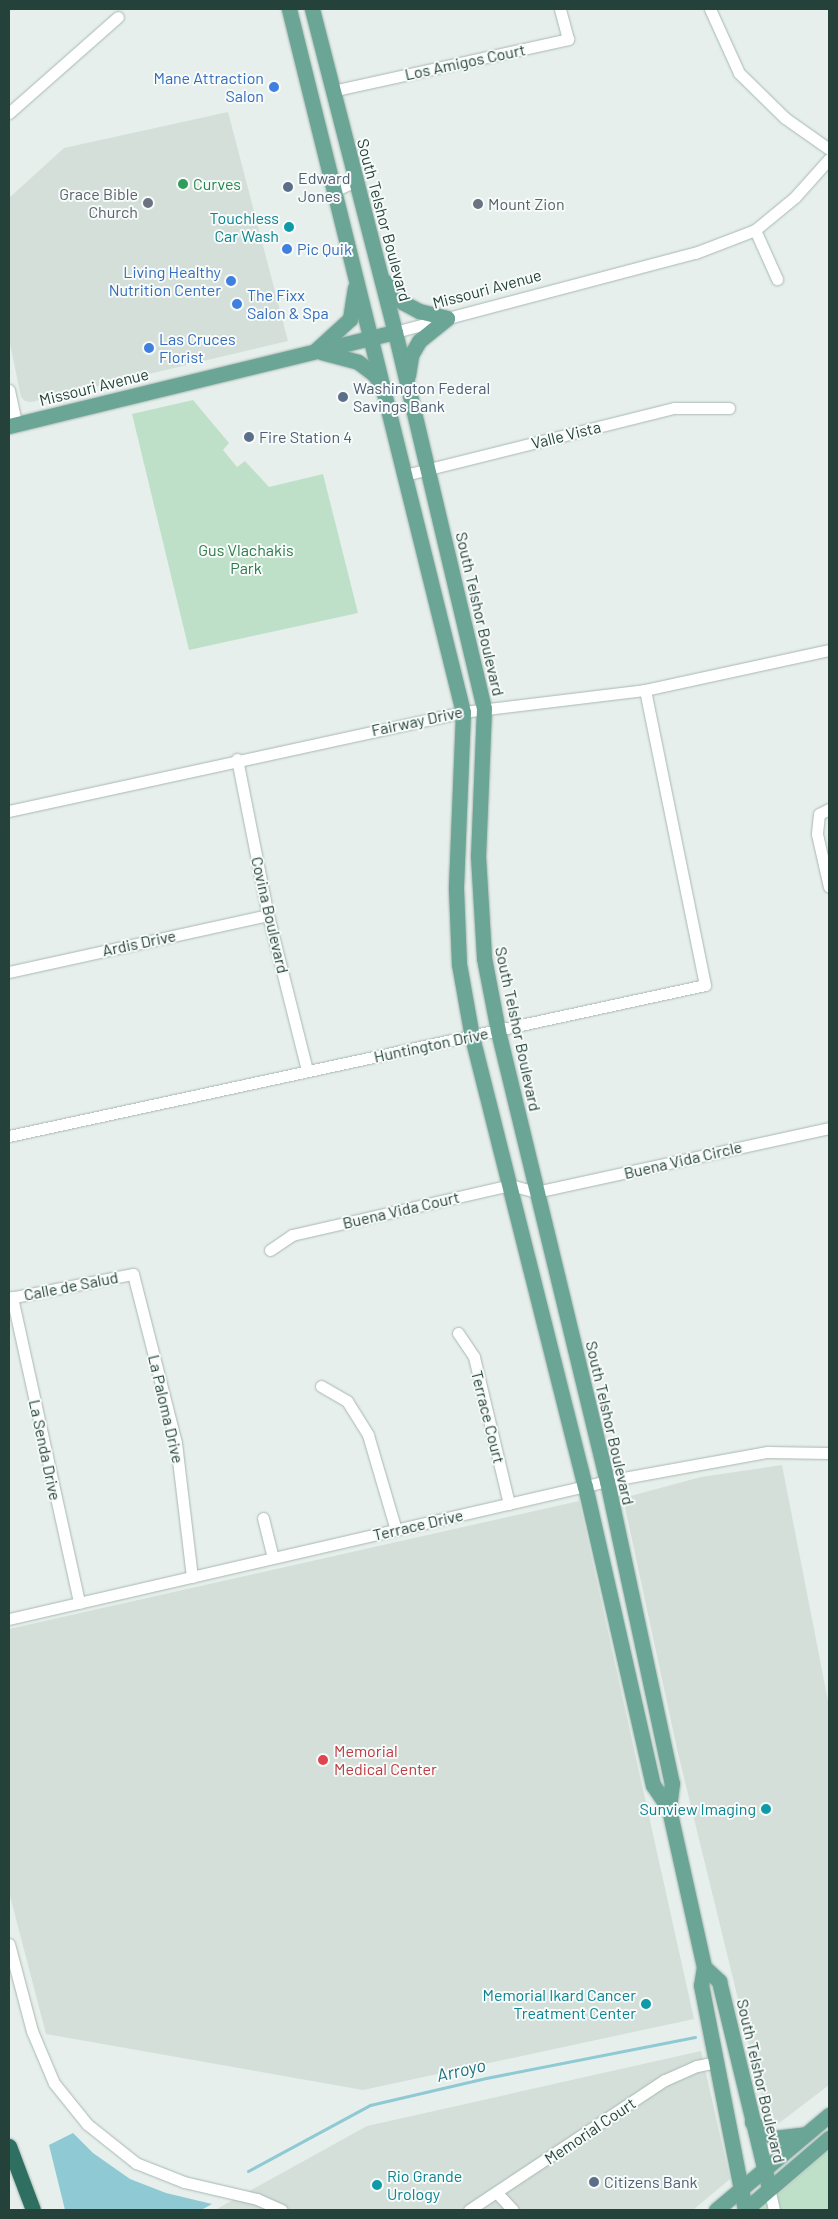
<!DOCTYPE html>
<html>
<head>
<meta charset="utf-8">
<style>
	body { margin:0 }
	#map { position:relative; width:838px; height:2219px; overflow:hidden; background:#e6efeb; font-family:Barlow,sans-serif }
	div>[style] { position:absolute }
	.built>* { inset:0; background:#d4dfda }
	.green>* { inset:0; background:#bfe0c8 }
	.water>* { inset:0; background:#8ec9d4 }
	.stream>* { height:3px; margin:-1.5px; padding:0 1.5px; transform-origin:1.5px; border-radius:1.5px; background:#8ec9d4 }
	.roads { filter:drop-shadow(0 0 1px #a8b8b2) drop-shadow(0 0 1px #a8b8b2) }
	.minor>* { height:11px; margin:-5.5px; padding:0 5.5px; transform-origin:5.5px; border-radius:5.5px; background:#fff }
	.major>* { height:15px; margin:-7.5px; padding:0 7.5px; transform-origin:7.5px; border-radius:7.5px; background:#6aa596 }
	.highway>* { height:15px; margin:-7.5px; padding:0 7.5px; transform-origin:7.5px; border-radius:7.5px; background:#2f6f62 }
	.dots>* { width:14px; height:14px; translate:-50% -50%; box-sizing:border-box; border:2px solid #f7fbf9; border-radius:50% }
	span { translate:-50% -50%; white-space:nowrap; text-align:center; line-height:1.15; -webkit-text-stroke:4px #f7fbf9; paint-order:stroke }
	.street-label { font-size:16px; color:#24423a }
	.shop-label { font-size:16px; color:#366cbe }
	.right { translate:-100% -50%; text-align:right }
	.left { translate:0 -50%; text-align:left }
	.service-label { font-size:16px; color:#4e5e75 }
	.leisure-label { font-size:16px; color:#27864d }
	.worship-label { font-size:16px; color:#5b616d }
	.culture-label { font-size:16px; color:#0d838f }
	.park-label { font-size:16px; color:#2d7a4b }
	.health-label { font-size:16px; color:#be3a42 }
	.water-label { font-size:18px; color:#1c6f80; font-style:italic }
	.frame { position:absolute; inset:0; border:10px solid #24423a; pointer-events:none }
</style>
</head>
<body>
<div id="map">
	<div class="built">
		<i style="clip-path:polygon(228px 112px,288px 341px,31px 402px,25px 401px,21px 397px,9px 339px,9px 198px,64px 148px)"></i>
		<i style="clip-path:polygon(782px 1465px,829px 1706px,829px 2085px,770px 2130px,677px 1749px,623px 1498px,701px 1477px)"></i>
		<i style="clip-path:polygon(579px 1501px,694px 2019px,363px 2090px,46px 2034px,9px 1892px,9px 1629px)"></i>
		<i style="clip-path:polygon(701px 2051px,730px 2179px,693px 2210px,215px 2210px,367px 2126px)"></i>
	</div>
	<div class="green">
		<i style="clip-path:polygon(193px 400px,229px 443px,223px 450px,237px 467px,245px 461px,269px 487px,323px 474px,358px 613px,189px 650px,132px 414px)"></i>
		<i style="clip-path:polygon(829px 2150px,829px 2210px,760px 2210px)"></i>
	</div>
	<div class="water">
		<i style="clip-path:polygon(73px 2133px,93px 2153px,130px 2179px,166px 2193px,212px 2204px,201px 2210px,65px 2210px,49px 2145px)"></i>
	</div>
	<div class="stream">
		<i style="left:248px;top:2171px;width:139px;rotate:-28.4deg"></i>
		<i style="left:370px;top:2105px;width:119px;rotate:-13.1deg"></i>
		<i style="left:486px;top:2078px;width:213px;rotate:-11.1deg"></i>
	</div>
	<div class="roads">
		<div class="minor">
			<i style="left:710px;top:9px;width:70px;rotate:65.6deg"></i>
			<i style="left:739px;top:73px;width:64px;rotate:44.4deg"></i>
			<i style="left:785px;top:118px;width:54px;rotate:35.2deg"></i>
			<i style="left:332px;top:91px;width:242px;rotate:-12.4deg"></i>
			<i style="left:568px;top:39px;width:31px;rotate:-105deg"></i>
			<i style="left:9px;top:113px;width:145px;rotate:-41.4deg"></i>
			<i style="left:334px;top:191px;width:23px;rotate:-25deg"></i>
			<i style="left:755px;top:230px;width:54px;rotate:65.8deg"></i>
			<i style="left:395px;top:332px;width:310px;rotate:-14.8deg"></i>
			<i style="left:695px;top:253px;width:64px;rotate:-21deg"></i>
			<i style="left:755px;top:230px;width:52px;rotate:-39.5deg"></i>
			<i style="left:795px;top:197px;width:51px;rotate:-48.2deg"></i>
			<i style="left:9px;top:390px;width:35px;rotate:78deg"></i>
			<i style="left:405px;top:475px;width:277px;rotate:-14deg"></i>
			<i style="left:674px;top:408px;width:55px"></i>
			<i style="left:237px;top:759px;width:159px;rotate:78.8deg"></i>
			<i style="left:268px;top:915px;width:160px;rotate:75.9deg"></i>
			<i style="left:829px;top:809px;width:11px;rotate:153deg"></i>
			<i style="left:819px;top:814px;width:20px;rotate:96deg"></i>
			<i style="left:817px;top:834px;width:54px;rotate:77.2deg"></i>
			<i style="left:9px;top:811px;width:465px;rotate:-12.3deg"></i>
			<i style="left:463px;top:712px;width:183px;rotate:-6.9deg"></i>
			<i style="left:645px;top:690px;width:188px;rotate:-12.3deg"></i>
			<i style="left:9px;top:972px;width:265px;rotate:-12.4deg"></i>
			<i style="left:9px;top:1136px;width:712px;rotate:-12.24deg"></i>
			<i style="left:705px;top:985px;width:301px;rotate:-101.5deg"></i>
			<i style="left:270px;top:1250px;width:27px;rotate:-34deg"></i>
			<i style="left:292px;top:1235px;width:224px;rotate:-12.9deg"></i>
			<i style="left:510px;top:1185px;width:27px;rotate:15deg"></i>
			<i style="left:536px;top:1192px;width:300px;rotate:-12.3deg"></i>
			<i style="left:12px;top:1297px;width:313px;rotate:77.6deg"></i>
			<i style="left:9px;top:1298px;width:126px;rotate:-11deg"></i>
			<i style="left:133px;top:1274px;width:174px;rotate:75.7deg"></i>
			<i style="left:176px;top:1443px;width:135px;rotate:83.2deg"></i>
			<i style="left:458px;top:1333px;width:29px;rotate:56deg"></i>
			<i style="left:474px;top:1357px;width:151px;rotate:76.6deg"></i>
			<i style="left:321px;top:1386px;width:30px;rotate:30deg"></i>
			<i style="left:347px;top:1401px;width:40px;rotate:58deg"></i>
			<i style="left:368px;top:1435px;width:99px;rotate:73.6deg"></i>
			<i style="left:263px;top:1518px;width:41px;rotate:76deg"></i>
			<i style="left:9px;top:1619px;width:614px;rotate:-12.99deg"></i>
			<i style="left:607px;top:1481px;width:163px;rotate:-10.3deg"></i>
			<i style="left:767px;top:1452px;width:62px;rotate:0.9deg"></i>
			<i style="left:9px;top:1944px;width:90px;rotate:75.2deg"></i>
			<i style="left:32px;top:2031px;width:56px;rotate:67.1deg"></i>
			<i style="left:54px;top:2083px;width:53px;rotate:51.2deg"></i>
			<i style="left:87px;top:2124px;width:63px;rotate:38.5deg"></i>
			<i style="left:136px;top:2163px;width:52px;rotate:21.6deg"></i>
			<i style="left:184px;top:2182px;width:75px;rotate:13.1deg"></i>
			<i style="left:257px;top:2199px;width:27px;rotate:24deg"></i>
			<i style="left:769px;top:2188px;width:23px;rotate:77deg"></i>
			<i style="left:497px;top:2193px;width:23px;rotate:47deg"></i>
			<i style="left:469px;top:2210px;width:235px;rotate:-33.6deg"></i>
			<i style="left:665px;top:2080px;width:35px;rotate:-24deg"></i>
			<i style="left:697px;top:2066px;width:19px;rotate:-12deg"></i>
		</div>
		<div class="major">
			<i style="left:289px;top:9px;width:724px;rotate:76.1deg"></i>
			<i style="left:463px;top:712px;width:177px;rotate:92.3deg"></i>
			<i style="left:456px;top:889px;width:75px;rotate:87.7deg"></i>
			<i style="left:459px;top:964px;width:74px;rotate:79.9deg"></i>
			<i style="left:472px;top:1037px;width:463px;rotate:75.9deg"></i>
			<i style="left:585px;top:1486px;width:307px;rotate:77.2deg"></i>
			<i style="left:653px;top:1785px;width:29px;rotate:56deg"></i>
			<i style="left:312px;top:9px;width:333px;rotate:75.6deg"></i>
			<i style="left:395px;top:332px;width:386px;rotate:76.7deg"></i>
			<i style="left:484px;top:708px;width:148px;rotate:92.3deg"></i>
			<i style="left:478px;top:856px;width:102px;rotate:86.6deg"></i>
			<i style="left:484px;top:958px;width:74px;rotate:79.1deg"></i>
			<i style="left:498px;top:1031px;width:463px;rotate:76.4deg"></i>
			<i style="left:607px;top:1481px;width:309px;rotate:77.9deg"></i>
			<i style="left:672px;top:1783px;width:26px;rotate:97deg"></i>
			<i style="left:669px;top:1809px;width:162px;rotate:77.5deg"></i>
			<i style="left:704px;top:1967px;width:18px;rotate:99deg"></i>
			<i style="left:701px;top:1985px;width:229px;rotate:78.9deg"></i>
			<i style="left:384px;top:281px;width:28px;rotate:49deg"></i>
			<i style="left:402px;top:302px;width:19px;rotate:28deg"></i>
			<i style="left:419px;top:311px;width:29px;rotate:14deg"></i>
			<i style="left:315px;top:351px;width:47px;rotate:-42.4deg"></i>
			<i style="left:350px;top:319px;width:31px;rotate:-81deg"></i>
			<i style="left:321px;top:352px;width:38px;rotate:15deg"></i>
			<i style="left:358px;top:362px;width:20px;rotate:37deg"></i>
			<i style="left:374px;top:374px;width:14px;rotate:54deg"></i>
			<i style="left:408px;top:375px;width:20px;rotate:-81deg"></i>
			<i style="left:411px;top:355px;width:16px;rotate:-60deg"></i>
			<i style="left:419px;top:341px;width:36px;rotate:-39deg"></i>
			<i style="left:9px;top:426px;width:397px;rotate:-13.7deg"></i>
			<i style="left:704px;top:1967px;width:21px;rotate:43deg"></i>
			<i style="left:719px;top:1981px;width:213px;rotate:76.4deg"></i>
			<i style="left:752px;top:2122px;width:27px;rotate:36deg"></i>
			<i style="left:774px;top:2138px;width:32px;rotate:-7deg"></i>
			<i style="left:716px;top:2210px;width:148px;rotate:-40.1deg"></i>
			<i style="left:745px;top:2210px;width:111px;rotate:-40.6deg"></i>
		</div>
		<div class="highway">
			<i style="left:9px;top:2146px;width:68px;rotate:69.4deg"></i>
		</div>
	</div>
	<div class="dots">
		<i style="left:274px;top:87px;background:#3f7fe0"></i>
		<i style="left:183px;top:184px;background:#2e9e5b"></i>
		<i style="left:288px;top:187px;background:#5c6f8a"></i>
		<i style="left:148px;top:203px;background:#6b7280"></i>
		<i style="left:478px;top:204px;background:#6b7280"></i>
		<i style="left:289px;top:227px;background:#0f9aa8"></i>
		<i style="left:287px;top:249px;background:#3f7fe0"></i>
		<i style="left:231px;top:281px;background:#3f7fe0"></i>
		<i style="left:237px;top:304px;background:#3f7fe0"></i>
		<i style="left:149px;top:348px;background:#3f7fe0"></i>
		<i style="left:343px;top:397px;background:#5c6f8a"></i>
		<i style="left:249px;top:437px;background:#5c6f8a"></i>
		<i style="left:323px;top:1760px;background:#e0444e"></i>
		<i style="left:766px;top:1809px;background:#0f9aa8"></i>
		<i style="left:646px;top:2004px;background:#0f9aa8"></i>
		<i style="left:594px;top:2182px;background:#5c6f8a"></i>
		<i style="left:377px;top:2185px;background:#0f9aa8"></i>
	</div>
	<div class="street-label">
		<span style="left:465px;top:62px;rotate:-12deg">Los Amigos Court</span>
		<span style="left:384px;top:220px;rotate:75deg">South Telshor Boulevard</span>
		<span style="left:487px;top:289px;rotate:-15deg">Missouri Avenue</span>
		<span style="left:94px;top:387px;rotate:-14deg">Missouri Avenue</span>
		<span style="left:566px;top:435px;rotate:-14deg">Valle Vista</span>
		<span style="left:480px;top:614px;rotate:77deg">South Telshor Boulevard</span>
		<span style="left:417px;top:721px;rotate:-12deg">Fairway Drive</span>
		<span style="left:270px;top:915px;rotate:77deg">Covina Boulevard</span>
		<span style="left:139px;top:943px;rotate:-12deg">Ardis Drive</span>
		<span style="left:518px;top:1029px;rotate:78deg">South Telshor Boulevard</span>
		<span style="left:431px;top:1045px;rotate:-12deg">Huntington Drive</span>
		<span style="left:683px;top:1160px;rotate:-13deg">Buena Vida Circle</span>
		<span style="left:401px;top:1210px;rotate:-13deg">Buena Vida Court</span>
		<span style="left:71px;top:1286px;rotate:-11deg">Calle de Salud</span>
		<span style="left:166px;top:1409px;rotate:77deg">La Paloma Drive</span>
		<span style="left:488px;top:1417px;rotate:76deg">Terrace Court</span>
		<span style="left:610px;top:1423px;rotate:77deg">South Telshor Boulevard</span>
		<span style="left:45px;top:1450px;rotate:78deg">La Senda Drive</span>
		<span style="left:418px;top:1525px;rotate:-13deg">Terrace Drive</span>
		<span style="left:761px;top:2081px;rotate:77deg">South Telshor Boulevard</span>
		<span style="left:590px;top:2131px;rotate:-34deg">Memorial Court</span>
	</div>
	<div class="shop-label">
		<span class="right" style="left:264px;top:87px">Mane Attraction<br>Salon</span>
		<span class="left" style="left:297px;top:249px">Pic Quik</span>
		<span class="right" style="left:221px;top:281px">Living Healthy<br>Nutrition Center</span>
		<span class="left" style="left:247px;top:304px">The Fixx<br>Salon &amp; Spa</span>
		<span class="left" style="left:159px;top:348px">Las Cruces<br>Florist</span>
	</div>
	<div class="service-label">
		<span class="left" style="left:298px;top:187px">Edward<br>Jones</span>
		<span class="left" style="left:353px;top:397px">Washington Federal<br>Savings Bank</span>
		<span class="left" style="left:259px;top:437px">Fire Station 4</span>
		<span class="left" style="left:604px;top:2182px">Citizens Bank</span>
	</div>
	<div class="leisure-label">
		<span class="left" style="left:193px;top:184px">Curves</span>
	</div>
	<div class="worship-label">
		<span class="right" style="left:138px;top:203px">Grace Bible<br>Church</span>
		<span class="left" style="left:488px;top:204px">Mount Zion</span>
	</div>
	<div class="culture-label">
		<span class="right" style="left:279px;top:227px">Touchless<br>Car Wash</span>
		<span class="right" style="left:756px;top:1809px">Sunview Imaging</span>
		<span class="right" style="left:636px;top:2004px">Memorial Ikard Cancer<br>Treatment Center</span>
		<span class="left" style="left:387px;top:2185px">Rio Grande<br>Urology</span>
	</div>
	<div class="park-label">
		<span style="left:246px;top:559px">Gus Vlachakis<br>Park</span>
	</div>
	<div class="health-label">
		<span class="left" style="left:334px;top:1760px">Memorial<br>Medical Center</span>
	</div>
	<div class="water-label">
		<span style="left:461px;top:2070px;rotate:-13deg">Arroyo</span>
	</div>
	<div class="frame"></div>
</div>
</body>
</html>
